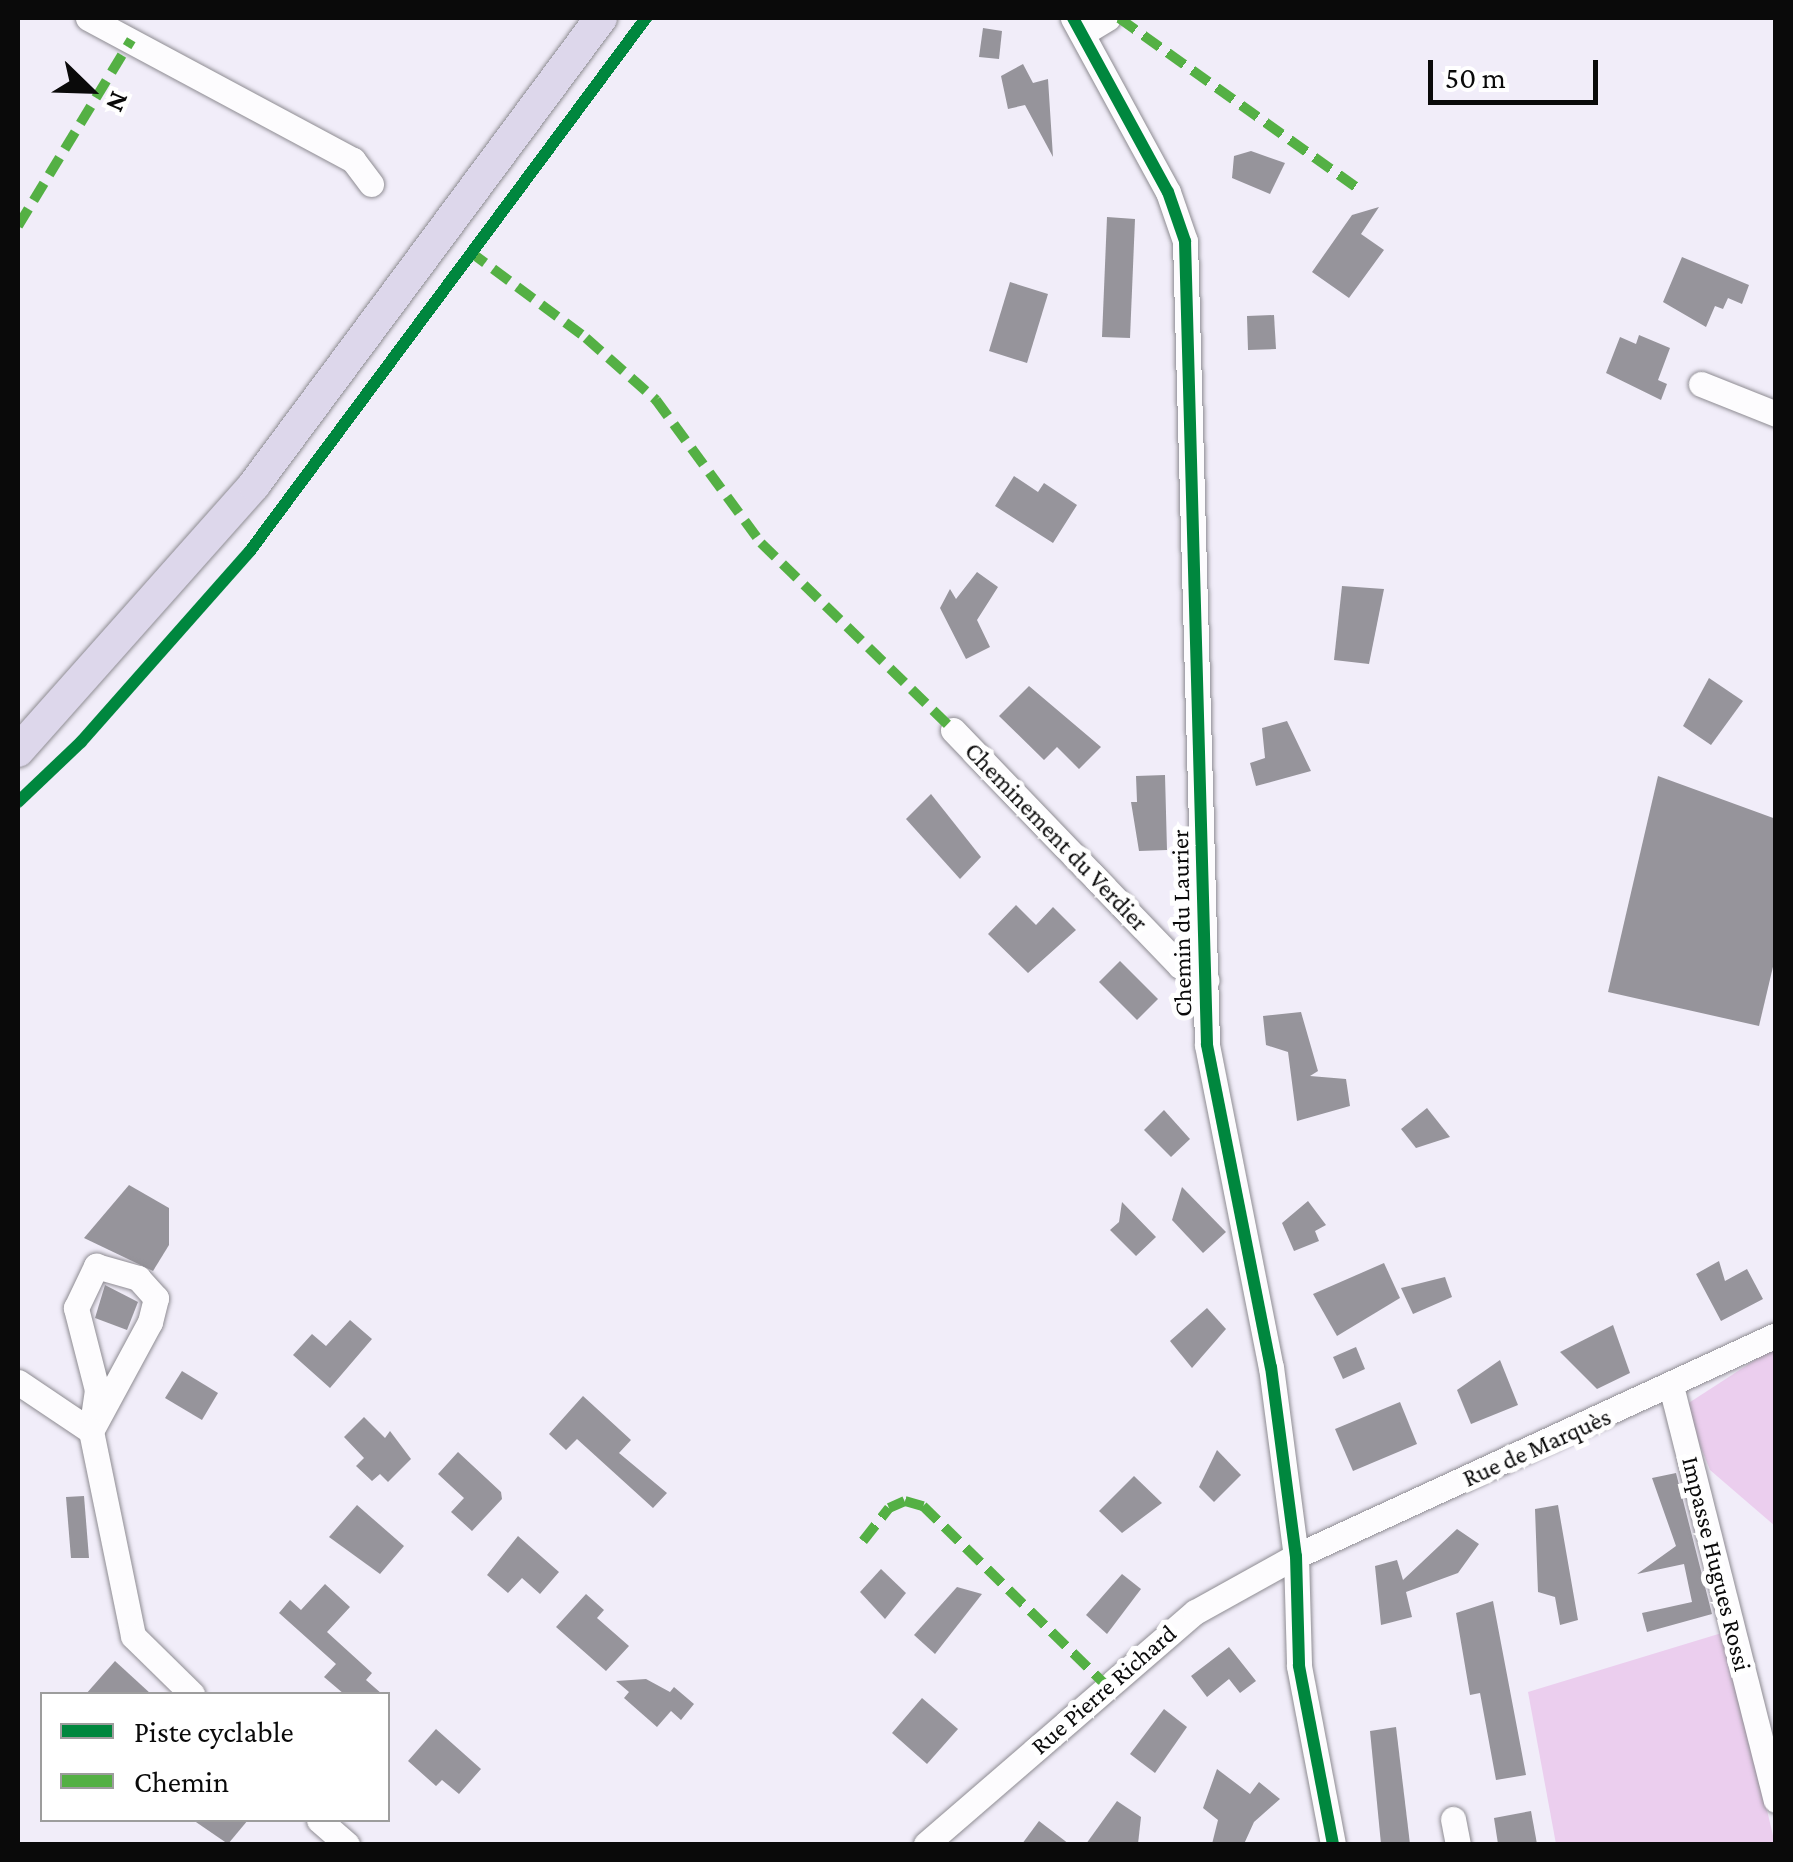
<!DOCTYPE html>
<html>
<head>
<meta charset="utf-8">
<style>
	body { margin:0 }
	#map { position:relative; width:1793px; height:1862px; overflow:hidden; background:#f1edf9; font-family:"Crimson Pro",serif }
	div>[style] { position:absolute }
	.green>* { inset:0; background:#ebceee }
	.building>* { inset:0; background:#96949b }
	.roads { filter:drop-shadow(0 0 2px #8e8c92) drop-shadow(0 0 2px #8e8c92) }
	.minor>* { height:25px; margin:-12.5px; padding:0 12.5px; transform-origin:12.5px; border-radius:12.5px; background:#fdfcfe }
	.major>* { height:32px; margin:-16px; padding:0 16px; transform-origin:16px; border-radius:16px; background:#ddd7eb }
	.quiet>* { height:10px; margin-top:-5px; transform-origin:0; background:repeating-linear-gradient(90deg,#54b044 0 20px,transparent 0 30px) }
	.cycleway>* { height:12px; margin:-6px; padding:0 6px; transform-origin:6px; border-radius:6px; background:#00873e }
	span { translate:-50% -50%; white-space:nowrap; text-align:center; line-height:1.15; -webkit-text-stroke:10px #fff; paint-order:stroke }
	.street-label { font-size:25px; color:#0a0a0a }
	.frame { position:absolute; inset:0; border:20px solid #0a0a0a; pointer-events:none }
	.legend { position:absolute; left:40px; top:1692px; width:350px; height:130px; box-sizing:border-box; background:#fff; border:2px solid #9d9d9d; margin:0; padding:12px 18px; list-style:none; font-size:30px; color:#0a0a0a }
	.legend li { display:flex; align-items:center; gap:20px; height:50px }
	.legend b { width:50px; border:2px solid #9d9d9d }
	.north { position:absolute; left:40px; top:40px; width:100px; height:100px; -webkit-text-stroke:8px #fff; paint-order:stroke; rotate:113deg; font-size:28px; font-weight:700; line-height:40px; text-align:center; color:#0a0a0a }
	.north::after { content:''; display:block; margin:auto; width:35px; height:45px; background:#0a0a0a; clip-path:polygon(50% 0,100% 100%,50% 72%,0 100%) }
	.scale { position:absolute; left:1428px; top:60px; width:170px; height:45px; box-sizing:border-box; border:5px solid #0a0a0a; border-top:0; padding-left:12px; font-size:30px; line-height:35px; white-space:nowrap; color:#0a0a0a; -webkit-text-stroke:8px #fff; paint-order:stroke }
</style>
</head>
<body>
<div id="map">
	<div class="green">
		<i style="clip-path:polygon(1775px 1347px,1775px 1526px,1710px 1470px,1684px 1406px)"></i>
		<i style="clip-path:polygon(1725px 1632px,1775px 1844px,1556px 1844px,1528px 1692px)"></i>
	</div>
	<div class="building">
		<i style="clip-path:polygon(983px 28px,1002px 31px,999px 59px,979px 57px)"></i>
		<i style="clip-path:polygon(1023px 64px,1033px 83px,1048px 79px,1053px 157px,1025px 105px,1008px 109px,1001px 76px)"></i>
		<i style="clip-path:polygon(1251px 151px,1285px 163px,1270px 194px,1232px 178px,1234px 156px)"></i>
		<i style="clip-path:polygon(1379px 207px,1361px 234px,1384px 250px,1349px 298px,1312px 272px,1352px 215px)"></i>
		<i style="clip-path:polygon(1107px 217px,1135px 219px,1130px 338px,1102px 337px)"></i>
		<i style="clip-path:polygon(1682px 257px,1749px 285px,1742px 304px,1728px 298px,1723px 309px,1715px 306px,1706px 327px,1663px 302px)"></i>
		<i style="clip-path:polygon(1010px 282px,1048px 294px,1027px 363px,989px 351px)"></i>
		<i style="clip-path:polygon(1274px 315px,1276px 349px,1248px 350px,1247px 316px)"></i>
		<i style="clip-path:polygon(1639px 335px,1670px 348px,1658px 380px,1667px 384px,1661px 400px,1606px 373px,1620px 337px,1636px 344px)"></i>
		<i style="clip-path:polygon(1014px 476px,1038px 492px,1044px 483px,1077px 505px,1053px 543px,995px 506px)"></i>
		<i style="clip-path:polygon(977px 572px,998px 587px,977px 620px,990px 647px,966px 659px,940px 608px,950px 589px,956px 599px)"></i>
		<i style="clip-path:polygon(1342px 586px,1384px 589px,1369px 664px,1334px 660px)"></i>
		<i style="clip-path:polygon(1709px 678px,1743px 701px,1711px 745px,1683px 726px)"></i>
		<i style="clip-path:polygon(1029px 686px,1101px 747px,1079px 769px,1057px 747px,1044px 760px,999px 716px)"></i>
		<i style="clip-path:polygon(1287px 721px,1311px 771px,1256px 786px,1250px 763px,1265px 758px,1262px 728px)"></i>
		<i style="clip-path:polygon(1165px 775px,1167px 850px,1139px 851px,1131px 802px,1137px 802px,1136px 776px)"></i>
		<i style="clip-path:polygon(1658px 776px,1776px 819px,1776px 954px,1759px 1026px,1608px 992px)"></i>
		<i style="clip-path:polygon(931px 794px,981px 857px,960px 879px,906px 819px)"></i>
		<i style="clip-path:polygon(1016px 905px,1036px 925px,1053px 907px,1076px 930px,1028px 973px,988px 934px)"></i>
		<i style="clip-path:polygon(1120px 961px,1158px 999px,1137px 1020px,1099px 982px)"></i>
		<i style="clip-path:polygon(1301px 1012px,1318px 1071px,1310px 1076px,1346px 1079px,1350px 1106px,1297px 1121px,1288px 1052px,1266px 1045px,1263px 1016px)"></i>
		<i style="clip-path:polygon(1427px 1108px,1450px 1137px,1416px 1148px,1401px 1129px)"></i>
		<i style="clip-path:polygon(1164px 1110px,1190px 1139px,1171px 1157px,1144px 1130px)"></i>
		<i style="clip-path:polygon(129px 1185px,169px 1208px,169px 1245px,153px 1271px,84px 1238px)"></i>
		<i style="clip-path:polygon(1182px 1187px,1226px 1232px,1203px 1253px,1172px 1220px)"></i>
		<i style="clip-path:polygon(1308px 1201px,1326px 1225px,1315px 1231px,1319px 1241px,1294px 1251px,1282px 1223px)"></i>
		<i style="clip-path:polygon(1122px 1202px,1156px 1237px,1136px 1256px,1110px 1230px,1119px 1222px)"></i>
		<i style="clip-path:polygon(1719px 1261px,1725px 1281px,1747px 1269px,1763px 1299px,1721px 1321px,1696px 1274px)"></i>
		<i style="clip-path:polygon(1384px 1263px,1400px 1298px,1337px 1336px,1313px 1294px)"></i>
		<i style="clip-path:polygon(1445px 1277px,1452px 1297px,1413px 1314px,1401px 1288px)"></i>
		<i style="clip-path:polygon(105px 1285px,138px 1302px,127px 1330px,95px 1318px)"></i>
		<i style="clip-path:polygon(1207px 1308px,1226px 1329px,1192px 1368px,1170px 1341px)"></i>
		<i style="clip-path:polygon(350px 1320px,372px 1339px,330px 1388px,293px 1355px,312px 1334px,326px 1346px)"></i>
		<i style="clip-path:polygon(1613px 1325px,1630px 1373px,1597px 1389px,1560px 1352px)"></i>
		<i style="clip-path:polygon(1356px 1347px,1365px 1369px,1343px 1379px,1333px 1357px)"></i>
		<i style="clip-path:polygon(1500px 1360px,1518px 1405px,1471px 1424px,1457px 1390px)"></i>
		<i style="clip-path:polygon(182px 1371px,218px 1393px,202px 1420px,165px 1398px)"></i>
		<i style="clip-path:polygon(583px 1396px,631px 1440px,619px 1453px,667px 1493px,653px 1508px,577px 1439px,566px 1450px,549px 1434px)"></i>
		<i style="clip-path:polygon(1400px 1402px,1417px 1444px,1353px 1471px,1335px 1429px)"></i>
		<i style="clip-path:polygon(364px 1417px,385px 1438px,390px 1431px,411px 1459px,388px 1482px,380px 1474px,372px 1481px,356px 1466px,364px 1458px,344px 1437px)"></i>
		<i style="clip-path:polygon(1217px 1450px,1241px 1475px,1214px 1502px,1199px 1487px)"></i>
		<i style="clip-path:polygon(458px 1452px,501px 1492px,502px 1499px,472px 1531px,451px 1512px,464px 1498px,438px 1474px)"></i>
		<i style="clip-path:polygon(1676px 1473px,1712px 1614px,1647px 1632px,1642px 1613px,1692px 1602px,1684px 1564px,1637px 1574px,1676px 1546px,1652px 1478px)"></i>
		<i style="clip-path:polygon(1134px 1476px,1162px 1503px,1122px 1533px,1099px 1511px)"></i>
		<i style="clip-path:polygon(84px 1496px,89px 1558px,71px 1558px,66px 1497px)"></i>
		<i style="clip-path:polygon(357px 1505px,404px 1546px,380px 1574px,329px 1537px)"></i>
		<i style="clip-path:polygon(1558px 1505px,1578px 1620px,1560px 1625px,1555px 1597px,1538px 1592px,1535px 1509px)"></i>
		<i style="clip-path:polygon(1457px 1529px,1479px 1544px,1458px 1573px,1406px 1592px,1412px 1617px,1381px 1625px,1375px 1566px,1397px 1560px,1403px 1580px)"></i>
		<i style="clip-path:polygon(518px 1536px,559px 1572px,540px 1594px,522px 1578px,508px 1593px,487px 1575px)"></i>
		<i style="clip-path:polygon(881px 1569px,906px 1593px,885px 1619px,860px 1592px)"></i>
		<i style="clip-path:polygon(1122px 1574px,1141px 1589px,1107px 1634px,1086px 1615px)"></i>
		<i style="clip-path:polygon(325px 1584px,350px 1607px,327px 1632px,372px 1673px,366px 1680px,382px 1694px,344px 1694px,324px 1677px,336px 1664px,279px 1613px,290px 1600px,301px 1610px)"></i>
		<i style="clip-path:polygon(957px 1587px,982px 1594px,935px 1654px,914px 1635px)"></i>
		<i style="clip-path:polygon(586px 1594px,604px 1610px,597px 1618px,629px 1646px,606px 1671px,556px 1627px)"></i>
		<i style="clip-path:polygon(1493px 1601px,1526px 1775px,1496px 1780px,1480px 1693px,1470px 1695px,1456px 1613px)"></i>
		<i style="clip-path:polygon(1229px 1647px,1256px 1681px,1240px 1693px,1229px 1679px,1207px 1697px,1191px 1676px)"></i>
		<i style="clip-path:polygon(115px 1661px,151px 1694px,86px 1694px)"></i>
		<i style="clip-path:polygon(646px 1679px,670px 1692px,674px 1687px,694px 1704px,681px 1720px,671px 1711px,657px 1727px,624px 1698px,629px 1692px,616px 1681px)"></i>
		<i style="clip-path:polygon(922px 1698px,958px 1729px,927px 1764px,892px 1733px)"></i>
		<i style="clip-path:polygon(1164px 1709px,1187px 1727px,1155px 1773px,1130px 1754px)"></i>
		<i style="clip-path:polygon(1396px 1727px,1410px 1844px,1381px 1844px,1370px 1731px)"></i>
		<i style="clip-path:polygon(436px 1729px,481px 1769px,459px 1794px,442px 1780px,436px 1786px,408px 1761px)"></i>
		<i style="clip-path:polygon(1217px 1769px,1250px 1794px,1259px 1782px,1280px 1799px,1254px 1822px,1244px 1844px,1212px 1844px,1218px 1820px,1203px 1808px)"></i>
		<i style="clip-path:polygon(1117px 1801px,1141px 1817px,1138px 1844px,1086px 1844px)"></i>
		<i style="clip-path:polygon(1531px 1811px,1537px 1844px,1498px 1844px,1494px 1818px)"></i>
		<i style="clip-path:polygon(193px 1820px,248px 1820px,228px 1844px)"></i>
		<i style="clip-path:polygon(1039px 1821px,1069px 1844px,1022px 1844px)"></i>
	</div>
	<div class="roads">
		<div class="minor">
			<i style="left:88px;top:18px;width:301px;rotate:28.2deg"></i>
			<i style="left:353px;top:160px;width:30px;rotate:53deg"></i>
			<i style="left:1073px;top:18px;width:198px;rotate:61.4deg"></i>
			<i style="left:1168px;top:192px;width:52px;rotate:70.9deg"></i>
			<i style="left:1185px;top:241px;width:804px;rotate:88.43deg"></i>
			<i style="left:1207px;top:1045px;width:328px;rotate:78.8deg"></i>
			<i style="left:1271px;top:1367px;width:191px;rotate:82.5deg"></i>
			<i style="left:1296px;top:1556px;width:110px;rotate:88.4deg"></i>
			<i style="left:1299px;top:1666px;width:181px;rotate:79.2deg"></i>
			<i style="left:1083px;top:33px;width:29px;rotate:-31deg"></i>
			<i style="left:1701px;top:384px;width:81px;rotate:21.8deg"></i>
			<i style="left:953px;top:730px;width:327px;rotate:46.1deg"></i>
			<i style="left:1180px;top:966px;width:30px;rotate:28deg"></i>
			<i style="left:96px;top:1266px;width:44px;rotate:15.9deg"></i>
			<i style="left:138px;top:1278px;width:27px;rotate:48deg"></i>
			<i style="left:156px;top:1298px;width:25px;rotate:104deg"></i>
			<i style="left:150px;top:1322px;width:124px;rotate:118.4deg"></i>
			<i style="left:91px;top:1431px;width:41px;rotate:-81.7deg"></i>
			<i style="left:97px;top:1390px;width:85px;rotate:-104.4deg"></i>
			<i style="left:76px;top:1308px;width:47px;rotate:-64.5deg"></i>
			<i style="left:18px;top:1382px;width:88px;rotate:33.9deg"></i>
			<i style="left:91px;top:1431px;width:209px;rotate:78.4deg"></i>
			<i style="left:133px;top:1636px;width:83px;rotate:44.5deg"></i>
			<i style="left:1671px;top:1386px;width:427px;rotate:75.8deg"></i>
			<i style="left:1453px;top:1819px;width:25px;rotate:79deg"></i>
			<i style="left:319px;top:1820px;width:37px;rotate:41deg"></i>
			<i style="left:926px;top:1844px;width:355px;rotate:-40.8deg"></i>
			<i style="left:1195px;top:1612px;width:115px;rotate:-29deg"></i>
			<i style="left:1296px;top:1556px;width:528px;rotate:-24.72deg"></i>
		</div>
		<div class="major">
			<i style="left:18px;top:751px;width:356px;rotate:-48.4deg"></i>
			<i style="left:254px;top:485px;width:582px;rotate:-53.39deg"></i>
		</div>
	</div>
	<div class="quiet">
		<i style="left:1119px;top:18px;width:296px;rotate:35.5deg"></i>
		<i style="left:18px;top:226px;width:218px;rotate:-58.7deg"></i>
		<i style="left:469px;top:251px;width:146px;rotate:36.6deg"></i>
		<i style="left:586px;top:338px;width:94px;rotate:41.5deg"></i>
		<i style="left:656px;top:400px;width:177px;rotate:53.7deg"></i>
		<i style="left:761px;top:543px;width:268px;rotate:44.2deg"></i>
		<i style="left:863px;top:1541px;width:42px;rotate:-51.8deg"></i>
		<i style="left:889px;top:1508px;width:17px;rotate:-24deg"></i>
		<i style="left:905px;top:1501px;width:19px;rotate:16deg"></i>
		<i style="left:923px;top:1506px;width:259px;rotate:44.4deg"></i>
	</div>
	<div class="cycleway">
		<i style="left:1073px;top:18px;width:198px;rotate:61.4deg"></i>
		<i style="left:1168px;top:192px;width:52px;rotate:70.9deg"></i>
		<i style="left:1185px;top:241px;width:804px;rotate:88.43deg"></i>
		<i style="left:1207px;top:1045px;width:328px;rotate:78.8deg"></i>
		<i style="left:1271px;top:1367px;width:191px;rotate:82.5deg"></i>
		<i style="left:1296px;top:1556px;width:110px;rotate:88.4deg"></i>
		<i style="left:1299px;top:1666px;width:181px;rotate:79.2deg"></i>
		<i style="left:18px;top:802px;width:87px;rotate:-43.6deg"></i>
		<i style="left:81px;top:742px;width:255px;rotate:-48.5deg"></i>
		<i style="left:250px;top:551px;width:664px;rotate:-53.39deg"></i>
	</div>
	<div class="street-label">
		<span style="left:1056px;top:837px;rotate:46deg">Cheminement du Verdier</span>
		<span style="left:1182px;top:923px;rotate:-91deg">Chemin du Laurier</span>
		<span style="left:1537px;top:1448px;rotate:-24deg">Rue de Marquès</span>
		<span style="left:1716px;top:1564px;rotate:76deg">Impasse Hugues Rossi</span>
		<span style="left:1104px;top:1690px;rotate:-41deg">Rue Pierre Richard</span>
	</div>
	<div class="frame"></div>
	<ul class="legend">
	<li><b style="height:12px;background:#00873e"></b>Piste cyclable</li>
	<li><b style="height:12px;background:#54b044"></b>Chemin</li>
	</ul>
	<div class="north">N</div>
	<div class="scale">50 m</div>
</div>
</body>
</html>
